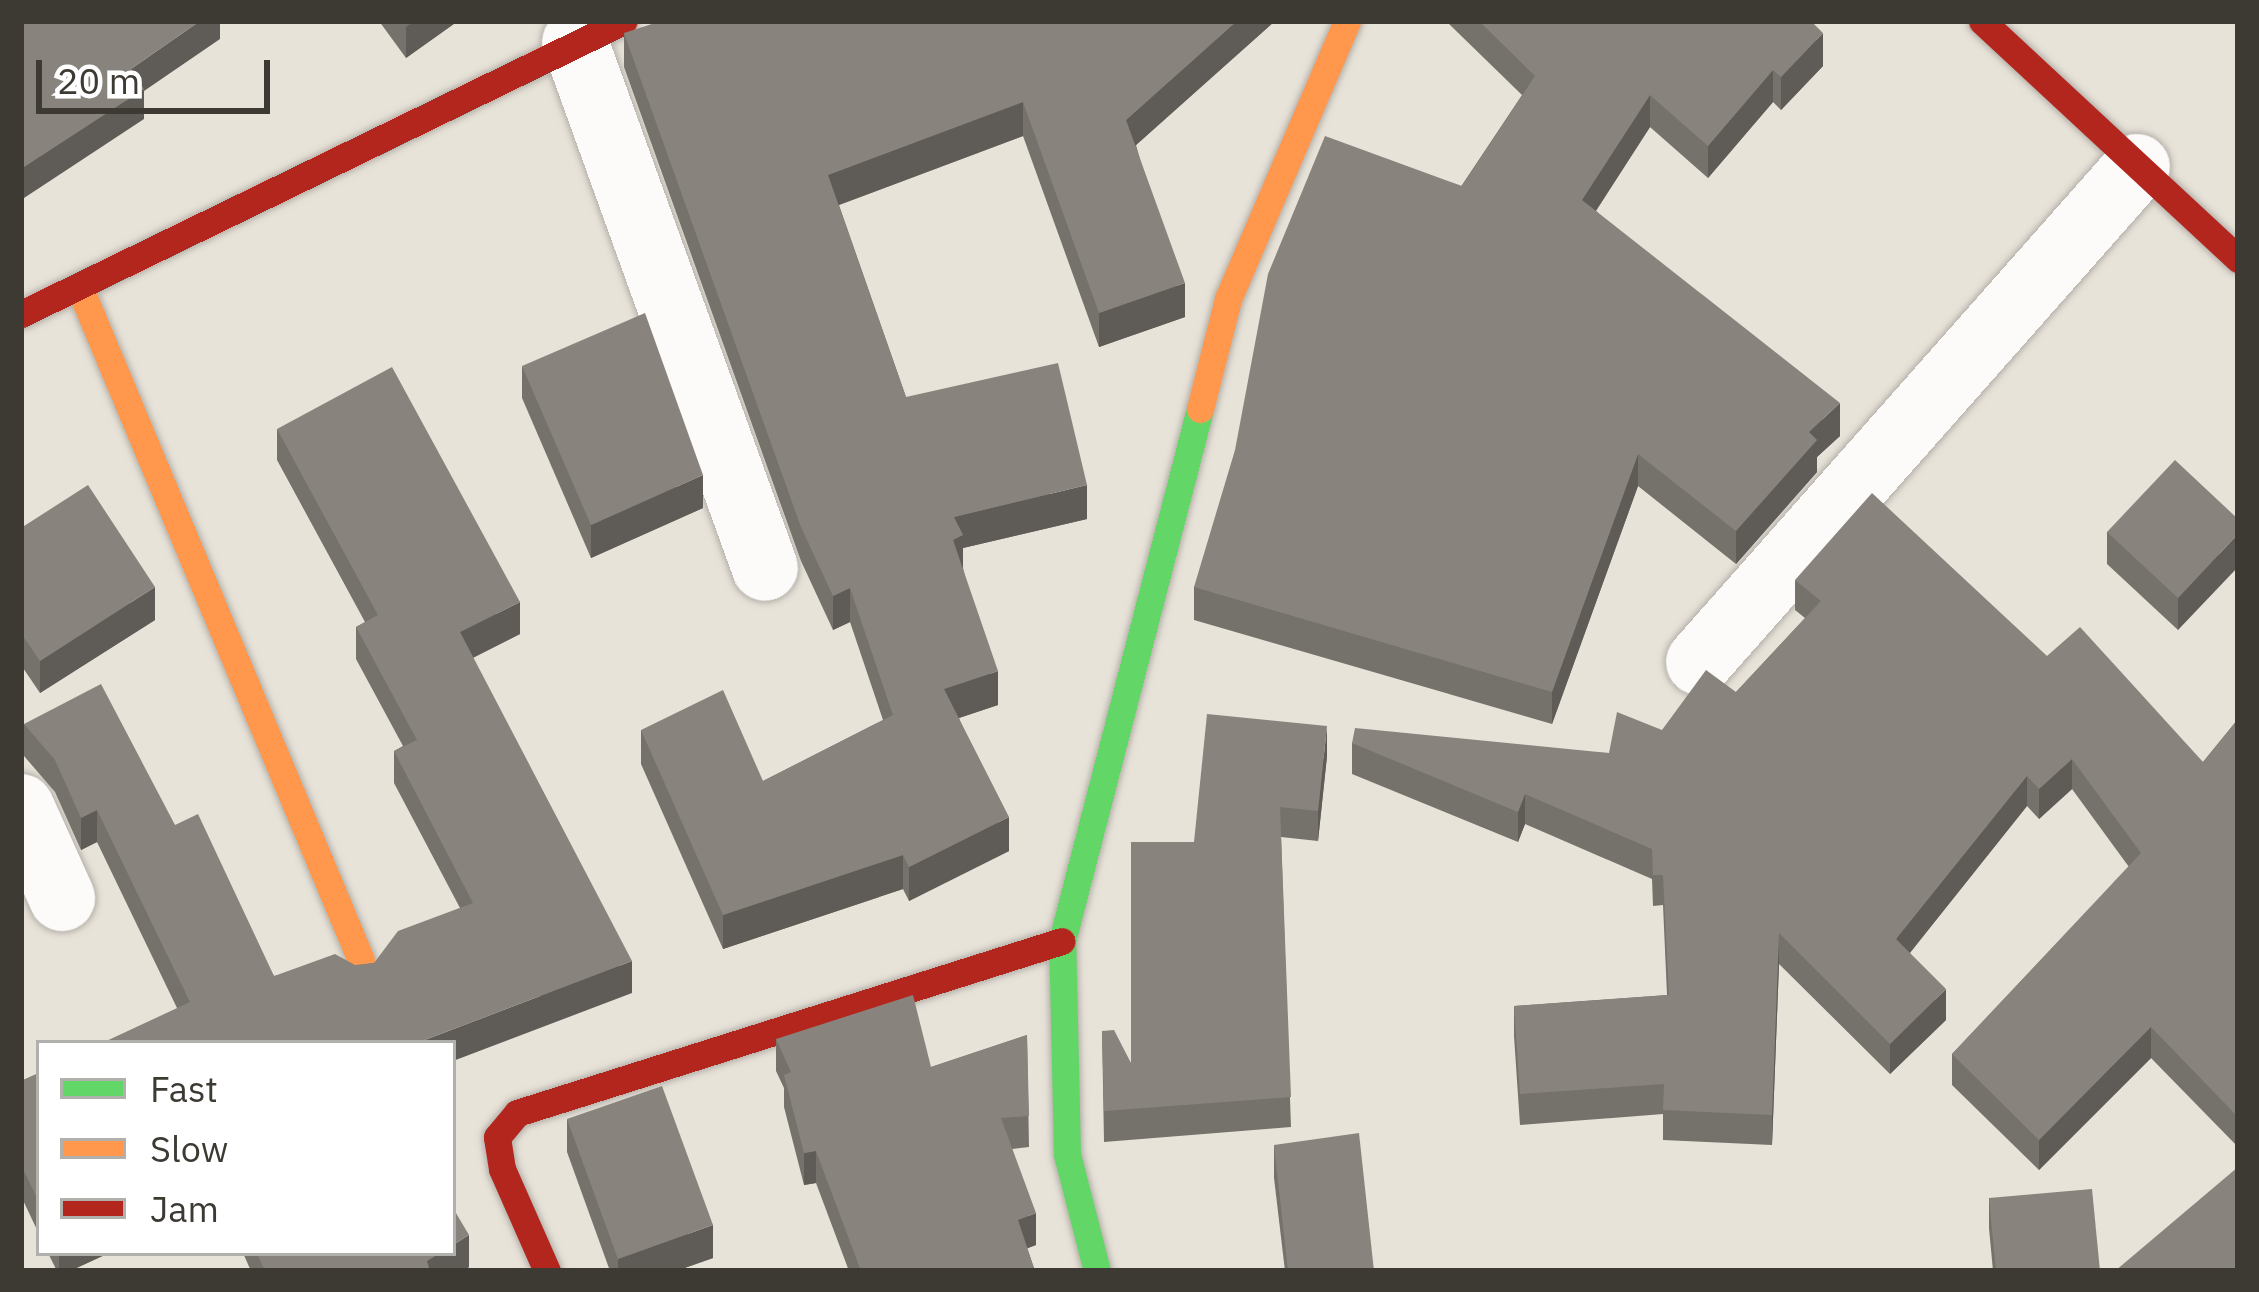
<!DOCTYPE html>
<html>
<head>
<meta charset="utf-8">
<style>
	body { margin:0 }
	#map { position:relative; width:2259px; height:1292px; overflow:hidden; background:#e8e3d9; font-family:"IBM Plex Sans",sans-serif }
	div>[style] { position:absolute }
	.roads { filter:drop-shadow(0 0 3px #b3afa8) drop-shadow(0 0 3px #b3afa8) }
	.street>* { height:66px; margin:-33px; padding:0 33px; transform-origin:33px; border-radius:33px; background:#fcfbf9 }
	.fast>* { height:27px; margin:-13.5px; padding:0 13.5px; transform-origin:13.5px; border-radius:13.5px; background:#63d668 }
	.slow>* { height:27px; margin:-13.5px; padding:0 13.5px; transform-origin:13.5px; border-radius:13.5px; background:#ff974d }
	.jam>* { height:27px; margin:-13.5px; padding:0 13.5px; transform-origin:13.5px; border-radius:13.5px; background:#b3261e }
	.wall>* { inset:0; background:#75726c }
	.shaded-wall>* { inset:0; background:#5f5c58 }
	.building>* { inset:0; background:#88847d }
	span { translate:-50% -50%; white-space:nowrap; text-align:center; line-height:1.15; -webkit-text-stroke:12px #fff; paint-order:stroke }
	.frame { position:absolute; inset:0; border:24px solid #3d3a33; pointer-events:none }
	.legend { position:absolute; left:36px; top:1040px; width:420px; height:216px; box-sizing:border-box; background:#fff; border:3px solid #b1b0ad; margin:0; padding:15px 21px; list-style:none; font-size:36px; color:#3d3a33 }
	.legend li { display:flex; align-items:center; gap:24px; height:60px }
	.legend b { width:60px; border:3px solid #b1b0ad }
	.scale { position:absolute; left:36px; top:60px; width:234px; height:54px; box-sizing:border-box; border:6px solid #3d3a33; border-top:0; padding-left:15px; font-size:36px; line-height:42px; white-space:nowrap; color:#3d3a33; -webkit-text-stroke:9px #fff; paint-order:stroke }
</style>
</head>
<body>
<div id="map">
	<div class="roads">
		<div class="street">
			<i style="left:575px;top:42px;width:559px;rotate:70.14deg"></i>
			<i style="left:1699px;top:662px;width:661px;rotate:-48.5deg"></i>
			<i style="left:21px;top:807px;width:100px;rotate:65.7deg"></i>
		</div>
		<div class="fast">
			<i style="left:1097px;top:1271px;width:121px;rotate:-104.4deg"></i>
			<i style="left:1067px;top:1154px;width:213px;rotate:-91.3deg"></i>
			<i style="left:1062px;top:941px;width:550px;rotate:-75.46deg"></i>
		</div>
		<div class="slow">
			<i style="left:79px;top:286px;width:731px;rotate:67.3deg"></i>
			<i style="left:1200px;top:409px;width:114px;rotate:-75.7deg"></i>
			<i style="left:1228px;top:299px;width:302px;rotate:-66.8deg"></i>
		</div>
		<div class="jam">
			<i style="left:1982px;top:21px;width:350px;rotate:42.9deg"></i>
			<i style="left:21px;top:314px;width:670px;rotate:-25.92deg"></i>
			<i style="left:547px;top:1271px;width:111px;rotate:-113.8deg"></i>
			<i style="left:502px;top:1169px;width:32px;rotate:-99deg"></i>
			<i style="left:497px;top:1137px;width:31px;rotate:-50deg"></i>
			<i style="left:517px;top:1113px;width:571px;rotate:-17.52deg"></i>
		</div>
	</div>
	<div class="wall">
		<i style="clip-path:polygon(379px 21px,458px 21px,406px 58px)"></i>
		<i style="clip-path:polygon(778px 21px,1275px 21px,1136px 145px,1185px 317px,1099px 347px,1023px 136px,839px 205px,906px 397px,1087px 519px,963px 548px,963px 568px,998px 705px,959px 718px,1009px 851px,909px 901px,903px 889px,723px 949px,641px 764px,641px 730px,763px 781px,883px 720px,850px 622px,833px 630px,801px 561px,624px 67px,624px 33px,771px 23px)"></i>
		<i style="clip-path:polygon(1446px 21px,1811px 21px,1823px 66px,1781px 110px,1773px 102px,1708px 178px,1650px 127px,1596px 211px,1840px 436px,1817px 457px,1817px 472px,1736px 564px,1638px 486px,1552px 724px,1194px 620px,1194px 587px,1522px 95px)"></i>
		<i style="clip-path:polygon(522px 366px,703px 508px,591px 558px,522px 398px)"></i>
		<i style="clip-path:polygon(277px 429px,520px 634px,473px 658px,632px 993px,177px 1008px,97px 842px,81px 850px,55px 792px,24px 756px,24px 724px,175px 825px,274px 976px,374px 963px,460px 908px,394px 783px,394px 751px,403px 746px,356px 659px,356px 627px,365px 622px,277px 460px)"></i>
		<i style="clip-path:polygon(2238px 519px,2178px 630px,2107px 564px,2107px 532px)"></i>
		<i style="clip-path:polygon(21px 528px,155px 620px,40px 693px,21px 665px)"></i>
		<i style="clip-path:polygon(1795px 580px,2047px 656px,2203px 762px,2238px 719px,2238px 1147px,2151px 1058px,2039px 1170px,1952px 1085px,1952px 1054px,2129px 867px,2072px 789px,2039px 819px,2027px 806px,1910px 953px,1946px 1020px,1890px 1074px,1779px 964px,1772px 1145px,1663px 1140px,1663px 1114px,1520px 1125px,1514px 1036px,1514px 1006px,1667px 995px,1663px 905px,1653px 906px,1652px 879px,1525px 824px,1518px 842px,1352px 774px,1352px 743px,1609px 753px,1662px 730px,1736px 692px,1805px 618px,1795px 610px)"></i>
		<i style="clip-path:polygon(1327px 756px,1318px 841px,1281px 837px,1291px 1127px,1104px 1142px,1102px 1031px,1131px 1063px,1194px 842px)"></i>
		<i style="clip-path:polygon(1027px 1035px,1029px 1147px,1012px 1149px,1036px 1245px,1027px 1248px,1035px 1271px,849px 1271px,816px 1183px,804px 1185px,784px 1107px,784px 1088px,776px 1071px,776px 1039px,931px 1067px)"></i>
		<i style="clip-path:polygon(39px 1073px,39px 1234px,21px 1196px,21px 1081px)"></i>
		<i style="clip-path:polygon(567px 1119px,713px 1258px,676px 1271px,610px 1271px,567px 1152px)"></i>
		<i style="clip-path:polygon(1274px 1145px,1374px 1271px,1285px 1271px,1274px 1178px)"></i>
		<i style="clip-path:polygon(1989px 1198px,2100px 1271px,1993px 1271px,1989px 1228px)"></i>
		<i style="clip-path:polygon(48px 1253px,109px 1253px,70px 1271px,57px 1271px)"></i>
		<i style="clip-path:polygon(243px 1253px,453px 1253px,469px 1267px,463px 1271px,251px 1271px)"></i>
	</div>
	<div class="shaded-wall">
		<i style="clip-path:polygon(200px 21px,220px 21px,220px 39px,144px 91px,144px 119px,21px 200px,21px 169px,131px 69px)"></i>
		<i style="clip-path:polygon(415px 21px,458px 21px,406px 58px,406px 27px)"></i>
		<i style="clip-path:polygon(1237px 21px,1275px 21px,1126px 154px,1126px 120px)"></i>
		<i style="clip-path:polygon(1823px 33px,1823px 66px,1781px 110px,1781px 77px)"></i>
		<i style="clip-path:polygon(1773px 70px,1773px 102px,1708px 178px,1708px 146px)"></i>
		<i style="clip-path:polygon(1650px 95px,1650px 127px,1582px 232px,1582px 200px)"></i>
		<i style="clip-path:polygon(1023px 102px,1023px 136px,828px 209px,828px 175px)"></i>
		<i style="clip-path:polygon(1185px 283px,1185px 317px,1099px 347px,1099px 313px)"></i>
		<i style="clip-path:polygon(1840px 403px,1840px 436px,1817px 457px,1817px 472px,1736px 564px,1736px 531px,1809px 432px)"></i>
		<i style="clip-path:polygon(1638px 454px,1638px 486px,1552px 724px,1552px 692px)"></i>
		<i style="clip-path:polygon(703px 475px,703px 508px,591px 558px,591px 525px)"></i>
		<i style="clip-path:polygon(1087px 485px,1087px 519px,963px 548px,963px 569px,953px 574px,954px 517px)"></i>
		<i style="clip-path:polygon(2238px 534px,2238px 567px,2178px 630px,2178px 598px)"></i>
		<i style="clip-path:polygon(155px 587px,155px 620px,40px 693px,40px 661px)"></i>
		<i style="clip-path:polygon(850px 588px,850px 622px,833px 630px,833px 596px)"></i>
		<i style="clip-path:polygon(520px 602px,520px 634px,460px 664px,460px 632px)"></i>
		<i style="clip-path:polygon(998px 671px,998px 705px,944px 723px,944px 689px)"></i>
		<i style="clip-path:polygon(1327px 726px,1327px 756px,1318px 841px,1318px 811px)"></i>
		<i style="clip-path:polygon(2072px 759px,2072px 789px,2039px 819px,2039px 789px)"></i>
		<i style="clip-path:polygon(2027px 776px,2027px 806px,1896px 970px,1896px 939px)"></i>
		<i style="clip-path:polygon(1525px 794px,1525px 824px,1518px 842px,1518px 812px)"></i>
		<i style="clip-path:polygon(97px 810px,97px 842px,81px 850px,81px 818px)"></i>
		<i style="clip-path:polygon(1009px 817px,1009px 851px,909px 901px,909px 867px)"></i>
		<i style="clip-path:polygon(903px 855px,903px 889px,723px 949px,723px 915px)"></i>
		<i style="clip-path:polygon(1779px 933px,1779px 964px,1772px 1145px,1772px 1115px)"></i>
		<i style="clip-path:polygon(632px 961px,632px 993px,453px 1061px,453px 1043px,417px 1043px)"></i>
		<i style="clip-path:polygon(1946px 989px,1946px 1020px,1890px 1074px,1890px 1044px)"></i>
		<i style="clip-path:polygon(2151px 1027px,2151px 1058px,2039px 1170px,2039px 1140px)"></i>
		<i style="clip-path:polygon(816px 1151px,816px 1183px,804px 1185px,804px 1153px)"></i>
		<i style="clip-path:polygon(1036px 1213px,1036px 1245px,1018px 1252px,1018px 1220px)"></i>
		<i style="clip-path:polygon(713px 1225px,713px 1258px,676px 1271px,618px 1271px,618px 1259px)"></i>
		<i style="clip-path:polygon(469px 1235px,469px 1267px,463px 1271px,427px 1271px,427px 1261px,440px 1253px,453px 1253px,453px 1245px)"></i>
		<i style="clip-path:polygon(59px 1253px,109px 1253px,70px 1271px,59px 1271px)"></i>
	</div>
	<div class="building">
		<i style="clip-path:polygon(21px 21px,200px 21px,131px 69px,144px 89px,21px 169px)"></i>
		<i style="clip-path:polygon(661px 21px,771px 21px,771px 23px,778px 21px,1237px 21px,1126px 120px,1185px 283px,1099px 313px,1023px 102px,828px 175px,906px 397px,1058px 363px,1087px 485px,954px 517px,963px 535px,953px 540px,998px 671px,944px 689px,1009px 817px,909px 867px,903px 855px,723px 915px,641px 730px,723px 690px,763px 781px,893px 715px,850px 588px,833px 596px,801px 527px,624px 33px)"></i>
		<i style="clip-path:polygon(1479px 21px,1811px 21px,1823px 33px,1781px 77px,1773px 70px,1708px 146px,1650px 95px,1582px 200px,1840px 403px,1809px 432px,1817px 440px,1736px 531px,1638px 454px,1552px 692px,1194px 587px,1235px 450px,1268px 274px,1325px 136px,1462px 186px,1535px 76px)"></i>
		<i style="clip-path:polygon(645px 313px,703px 475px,591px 525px,522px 366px)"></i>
		<i style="clip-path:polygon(392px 367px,520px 602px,460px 632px,632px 961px,417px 1043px,102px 1043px,190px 1002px,97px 810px,81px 818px,55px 760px,24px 724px,101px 684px,175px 825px,198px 814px,274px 976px,335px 954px,355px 965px,374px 963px,398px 931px,473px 903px,394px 751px,417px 740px,356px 627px,378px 615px,277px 429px)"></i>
		<i style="clip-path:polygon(2175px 460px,2238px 519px,2238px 534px,2178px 598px,2107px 532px)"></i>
		<i style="clip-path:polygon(88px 485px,155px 587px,40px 661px,21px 633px,21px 528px)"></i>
		<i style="clip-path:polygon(1872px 493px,2047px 656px,2080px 627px,2203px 762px,2238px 719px,2238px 1117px,2151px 1027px,2039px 1140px,1952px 1054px,2141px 853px,2072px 759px,2039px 789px,2027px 776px,1896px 939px,1946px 989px,1890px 1044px,1779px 933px,1772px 1115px,1663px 1110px,1664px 1084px,1520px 1094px,1514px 1006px,1669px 995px,1663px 875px,1653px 875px,1652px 849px,1525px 794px,1518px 812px,1352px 743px,1355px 728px,1609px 753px,1617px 712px,1662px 730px,1706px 670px,1736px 692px,1821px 601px,1795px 580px)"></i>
		<i style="clip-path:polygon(1207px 714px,1327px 726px,1318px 811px,1280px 807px,1291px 1097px,1104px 1111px,1102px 1031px,1114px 1030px,1131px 1063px,1131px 842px,1194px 842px)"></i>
		<i style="clip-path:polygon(913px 995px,931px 1067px,1027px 1035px,1029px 1116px,1001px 1118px,1036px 1213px,1018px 1220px,1035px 1271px,861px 1271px,816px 1151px,804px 1153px,784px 1075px,791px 1072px,776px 1039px)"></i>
		<i style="clip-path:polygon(39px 1073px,39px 1202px,21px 1165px,21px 1081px)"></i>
		<i style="clip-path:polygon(662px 1086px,713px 1225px,618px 1259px,567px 1119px)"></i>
		<i style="clip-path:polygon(1359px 1133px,1374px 1271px,1288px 1271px,1274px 1145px)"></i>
		<i style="clip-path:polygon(2238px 1167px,2238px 1271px,2115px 1271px)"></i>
		<i style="clip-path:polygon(2092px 1189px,2100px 1271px,1996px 1271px,1989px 1198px)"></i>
		<i style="clip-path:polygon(453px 1208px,469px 1235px,453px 1245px)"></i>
		<i style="clip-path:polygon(257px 1253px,440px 1253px,427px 1261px,430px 1271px,265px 1271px)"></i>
	</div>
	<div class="frame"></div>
	<ul class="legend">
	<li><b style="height:15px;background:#63d668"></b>Fast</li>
	<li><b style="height:15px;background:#ff974d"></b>Slow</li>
	<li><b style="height:15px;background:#b3261e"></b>Jam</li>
	</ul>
	<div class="scale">20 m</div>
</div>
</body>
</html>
